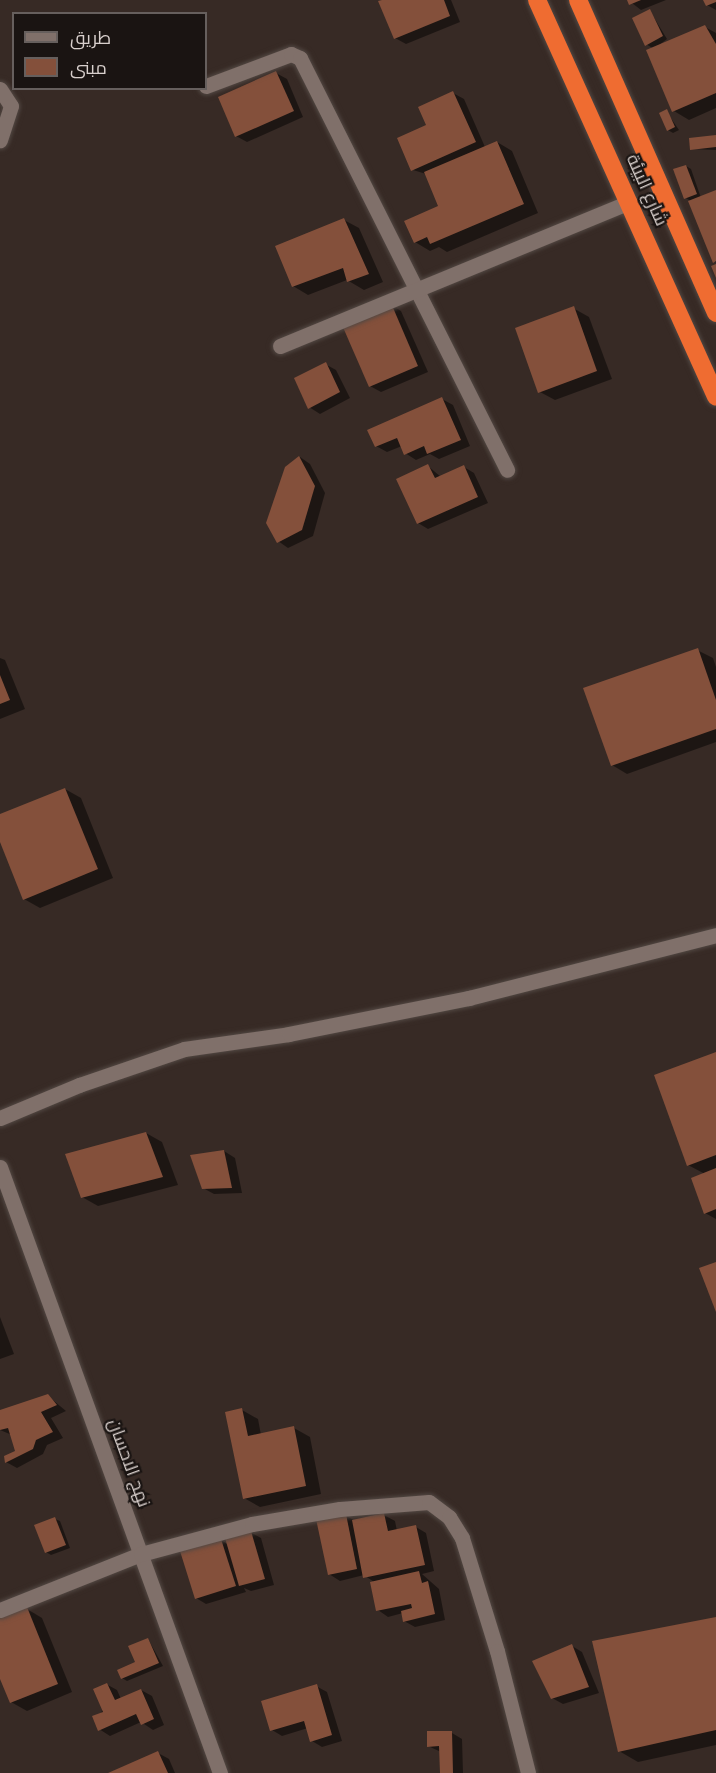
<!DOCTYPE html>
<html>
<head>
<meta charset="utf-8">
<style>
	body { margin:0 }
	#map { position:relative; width:716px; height:1773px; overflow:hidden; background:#372a25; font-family:"Libre Baskerville",Cairo,serif }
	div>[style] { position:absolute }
	.shadow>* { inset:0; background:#0007 }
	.building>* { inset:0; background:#84503b }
	.roads { filter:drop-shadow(0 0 2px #524843) drop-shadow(0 0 2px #524843) }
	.minor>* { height:15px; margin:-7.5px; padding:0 7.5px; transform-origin:7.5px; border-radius:7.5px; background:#80706a }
	.highway>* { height:18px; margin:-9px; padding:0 9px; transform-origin:9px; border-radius:9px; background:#ef6c31 }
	span { translate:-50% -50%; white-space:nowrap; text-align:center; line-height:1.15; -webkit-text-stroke:4.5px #1a1412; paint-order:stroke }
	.street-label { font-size:18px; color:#d9d0cd }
	.legend { position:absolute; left:12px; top:12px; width:195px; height:78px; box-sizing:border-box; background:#1a1412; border:2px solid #665f5d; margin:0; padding:8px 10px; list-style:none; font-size:18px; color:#d9d0cd }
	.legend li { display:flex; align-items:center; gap:12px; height:30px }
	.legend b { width:30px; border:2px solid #665f5d }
</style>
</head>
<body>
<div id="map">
	<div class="shadow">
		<i style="clip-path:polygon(385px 0,451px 0,460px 22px,406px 44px,395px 38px)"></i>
		<i style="clip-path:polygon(628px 0,666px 0,641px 10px)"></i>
		<i style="clip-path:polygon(705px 0,716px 0,716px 10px,707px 5px)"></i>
		<i style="clip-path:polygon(650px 11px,667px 39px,654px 49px,705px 27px,716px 33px,716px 108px,689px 120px,674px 111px,654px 49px,646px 44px)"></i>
		<i style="clip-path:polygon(276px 73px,287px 79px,303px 117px,247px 142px,236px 136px)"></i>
		<i style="clip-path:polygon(453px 93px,464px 99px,485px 147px,497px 142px,512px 151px,538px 213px,447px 252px,439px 247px,430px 251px,415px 242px,440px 207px,426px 174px,413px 170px,428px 125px)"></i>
		<i style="clip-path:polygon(666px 111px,679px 130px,673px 133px,668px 130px)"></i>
		<i style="clip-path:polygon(716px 137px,716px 150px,692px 149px)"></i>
		<i style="clip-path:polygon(686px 166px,691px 169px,701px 198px,716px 192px,716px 263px,692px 202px,686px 198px)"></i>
		<i style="clip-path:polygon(344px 220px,359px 228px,383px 282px,364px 290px,347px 280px,308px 295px,293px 286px)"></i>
		<i style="clip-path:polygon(391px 305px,401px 311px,428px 372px,381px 392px,370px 386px)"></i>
		<i style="clip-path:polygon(573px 308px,589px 317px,612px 379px,555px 400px,540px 392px)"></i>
		<i style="clip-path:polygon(325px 364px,336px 370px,350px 398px,320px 414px,309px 407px)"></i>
		<i style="clip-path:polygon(442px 399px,453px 405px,470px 446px,439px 459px,430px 454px,416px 460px,405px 453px,402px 446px,387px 452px,376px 446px)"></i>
		<i style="clip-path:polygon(300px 457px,310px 464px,325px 493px,313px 536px,288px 548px,278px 541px)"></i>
		<i style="clip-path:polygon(428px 466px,441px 477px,464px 467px,474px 473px,488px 503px,428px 529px,418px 523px)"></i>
		<i style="clip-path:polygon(697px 650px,713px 658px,716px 667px,716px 742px,627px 774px,612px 765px)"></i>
		<i style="clip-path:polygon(0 658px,5px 660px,25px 709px,0 719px)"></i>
		<i style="clip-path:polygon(65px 789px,81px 798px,113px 878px,40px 908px,24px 899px,0 838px,0 816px)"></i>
		<i style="clip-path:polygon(716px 1054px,716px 1219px,705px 1213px,705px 1174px,688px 1165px)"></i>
		<i style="clip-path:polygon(146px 1133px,162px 1142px,178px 1185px,98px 1206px,82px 1197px)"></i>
		<i style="clip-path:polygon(224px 1151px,235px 1158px,242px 1193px,214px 1194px,203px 1188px)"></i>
		<i style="clip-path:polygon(0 1317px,14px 1354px,0 1359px)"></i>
		<i style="clip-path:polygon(48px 1396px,66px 1411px,51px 1418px,63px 1438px,47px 1445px,43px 1454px,17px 1468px,6px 1462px,16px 1452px,12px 1435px,0 1430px,0 1412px)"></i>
		<i style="clip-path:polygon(242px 1410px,258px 1419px,261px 1435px,294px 1428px,310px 1437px,321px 1494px,260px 1507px,244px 1498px)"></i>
		<i style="clip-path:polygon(345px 1515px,355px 1521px,384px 1515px,395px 1521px,397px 1531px,416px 1527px,426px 1533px,434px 1571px,422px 1574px,439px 1589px,445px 1620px,415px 1627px,404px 1621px,403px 1613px,388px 1617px,378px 1610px,374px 1582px,364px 1575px,340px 1581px,329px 1574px)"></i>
		<i style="clip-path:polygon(55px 1519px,60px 1521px,70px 1548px,51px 1555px,46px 1552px)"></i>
		<i style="clip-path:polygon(250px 1532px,261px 1538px,274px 1585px,251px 1591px,244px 1588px,246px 1592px,206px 1604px,196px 1598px,221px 1540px,229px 1545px)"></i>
		<i style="clip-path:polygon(27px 1609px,42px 1618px,72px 1692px,27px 1711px,11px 1702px,0 1675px,0 1618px)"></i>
		<i style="clip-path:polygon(716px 1618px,716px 1745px,638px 1762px,619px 1751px)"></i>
		<i style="clip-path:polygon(148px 1639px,163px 1666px,127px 1681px,122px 1678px,137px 1662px)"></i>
		<i style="clip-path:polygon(572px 1646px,582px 1652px,599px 1693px,563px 1704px,552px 1698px)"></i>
		<i style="clip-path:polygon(106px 1684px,117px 1690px,121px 1699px,141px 1690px,152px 1696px,164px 1725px,153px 1730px,141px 1722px,110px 1736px,99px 1729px)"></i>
		<i style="clip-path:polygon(316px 1686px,327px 1692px,342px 1741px,322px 1747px,312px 1741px,308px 1728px,282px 1736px,272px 1730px)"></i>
		<i style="clip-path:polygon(452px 1733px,462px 1739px,463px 1773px,442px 1773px,441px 1752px,428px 1746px)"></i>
		<i style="clip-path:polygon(158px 1753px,169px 1759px,175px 1773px,113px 1773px)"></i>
	</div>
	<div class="building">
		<i style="clip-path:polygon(382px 0,444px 0,450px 16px,394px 39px,378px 1px)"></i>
		<i style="clip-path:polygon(627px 0,641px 0,629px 5px)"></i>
		<i style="clip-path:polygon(703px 0,716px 0,716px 2px,706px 6px)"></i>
		<i style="clip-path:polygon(650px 9px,663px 36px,645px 46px,632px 18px)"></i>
		<i style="clip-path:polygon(705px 25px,716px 44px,716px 93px,672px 112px,646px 50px)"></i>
		<i style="clip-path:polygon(276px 71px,294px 111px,235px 137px,218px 97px)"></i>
		<i style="clip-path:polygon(453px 91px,476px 142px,411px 171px,397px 138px,426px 125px,418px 107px)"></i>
		<i style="clip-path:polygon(667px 109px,675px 127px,667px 131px,659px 113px)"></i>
		<i style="clip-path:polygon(716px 135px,716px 147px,690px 150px,689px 138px)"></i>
		<i style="clip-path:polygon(497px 141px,524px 204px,430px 244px,427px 237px,414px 243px,404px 221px,438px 206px,424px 172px)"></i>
		<i style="clip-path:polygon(686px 165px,697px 194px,684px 199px,673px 169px)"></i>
		<i style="clip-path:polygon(716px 190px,716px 261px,713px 263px,688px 201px)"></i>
		<i style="clip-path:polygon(344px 218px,369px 274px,347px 282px,343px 268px,292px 287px,275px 246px)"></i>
		<i style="clip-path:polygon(716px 264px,716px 278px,711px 266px)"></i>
		<i style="clip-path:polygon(391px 303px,418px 366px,369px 387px,342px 325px)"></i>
		<i style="clip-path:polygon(574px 306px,597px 371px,538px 393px,515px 328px)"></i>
		<i style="clip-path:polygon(326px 362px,340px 392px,308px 409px,294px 378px)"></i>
		<i style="clip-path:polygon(442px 397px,461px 440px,427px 454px,424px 446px,404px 455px,397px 438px,375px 447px,367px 430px)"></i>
		<i style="clip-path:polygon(299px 456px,315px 486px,302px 530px,277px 543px,266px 523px,285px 467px)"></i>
		<i style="clip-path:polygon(428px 464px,435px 478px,464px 465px,478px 497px,417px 524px,396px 479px)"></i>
		<i style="clip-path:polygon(698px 648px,716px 700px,716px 729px,611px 766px,583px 688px)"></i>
		<i style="clip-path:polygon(0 675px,10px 700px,0 704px)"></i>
		<i style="clip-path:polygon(65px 788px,98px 869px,23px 900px,0 842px,0 814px)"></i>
		<i style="clip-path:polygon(716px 1052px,716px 1155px,687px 1166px,654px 1075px)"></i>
		<i style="clip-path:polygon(146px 1132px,163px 1177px,81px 1198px,65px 1154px)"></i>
		<i style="clip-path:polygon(224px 1150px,232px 1188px,202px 1189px,190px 1155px)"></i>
		<i style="clip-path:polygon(716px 1168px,716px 1209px,704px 1214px,691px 1178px)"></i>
		<i style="clip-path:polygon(716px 1262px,716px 1312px,699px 1268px)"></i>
		<i style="clip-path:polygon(48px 1394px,57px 1405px,41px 1412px,53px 1432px,36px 1440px,33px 1449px,5px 1463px,4px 1456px,15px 1451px,8px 1428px,0 1430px,0 1410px)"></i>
		<i style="clip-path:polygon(242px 1408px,248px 1436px,294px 1426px,306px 1486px,243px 1499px,225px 1412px)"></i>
		<i style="clip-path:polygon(384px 1513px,388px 1531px,416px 1525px,425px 1565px,363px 1578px,352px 1520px)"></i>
		<i style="clip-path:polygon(346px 1514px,357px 1569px,328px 1575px,316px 1519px)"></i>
		<i style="clip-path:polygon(55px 1517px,66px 1545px,45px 1553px,34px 1525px)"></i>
		<i style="clip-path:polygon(251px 1531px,265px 1579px,239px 1586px,225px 1538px)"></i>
		<i style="clip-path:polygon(221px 1539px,236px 1586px,195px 1599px,180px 1551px)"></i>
		<i style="clip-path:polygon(419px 1571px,422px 1583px,428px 1581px,435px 1614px,403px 1622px,401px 1611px,412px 1608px,411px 1604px,376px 1611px,370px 1582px)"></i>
		<i style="clip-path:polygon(27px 1607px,58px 1684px,10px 1703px,0 1679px,0 1617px)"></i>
		<i style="clip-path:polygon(716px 1617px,716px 1730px,618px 1752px,592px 1641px)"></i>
		<i style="clip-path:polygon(148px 1638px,159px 1663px,121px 1679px,117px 1670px,135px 1662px,128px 1646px)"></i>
		<i style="clip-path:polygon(572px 1644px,589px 1687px,551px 1699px,532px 1661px)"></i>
		<i style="clip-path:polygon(107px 1683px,115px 1700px,141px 1689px,154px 1719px,141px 1725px,136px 1714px,98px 1731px,92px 1716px,103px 1712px,93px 1689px)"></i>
		<i style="clip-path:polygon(317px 1684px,332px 1735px,310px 1742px,304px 1721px,270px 1731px,261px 1701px)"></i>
		<i style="clip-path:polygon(427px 1731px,452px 1731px,453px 1773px,440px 1773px,439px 1746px,427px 1747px)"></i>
		<i style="clip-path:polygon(158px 1751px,168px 1773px,108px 1773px)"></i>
	</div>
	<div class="roads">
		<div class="minor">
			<i style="left:206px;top:86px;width:91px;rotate:-20.6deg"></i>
			<i style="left:291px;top:54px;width:10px;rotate:24deg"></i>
			<i style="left:300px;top:58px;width:461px;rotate:63.3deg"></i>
			<i style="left:0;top:89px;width:20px;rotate:57deg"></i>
			<i style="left:11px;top:106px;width:36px;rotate:108deg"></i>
			<i style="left:280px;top:346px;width:378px;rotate:-22.4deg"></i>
			<i style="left:0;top:1118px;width:86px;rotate:-22.7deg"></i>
			<i style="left:79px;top:1085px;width:111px;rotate:-18.9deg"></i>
			<i style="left:184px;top:1049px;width:106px;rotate:-8.1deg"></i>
			<i style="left:289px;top:1034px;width:184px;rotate:-11.3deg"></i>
			<i style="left:469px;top:998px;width:255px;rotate:-14.3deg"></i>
			<i style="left:0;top:1167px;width:645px;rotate:70.05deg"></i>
			<i style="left:0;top:1610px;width:152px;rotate:-21.7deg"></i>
			<i style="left:141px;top:1554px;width:115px;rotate:-15.1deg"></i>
			<i style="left:252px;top:1524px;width:89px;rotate:-9.7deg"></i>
			<i style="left:340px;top:1509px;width:89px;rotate:-4.5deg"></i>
			<i style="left:429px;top:1502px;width:25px;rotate:37deg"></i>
			<i style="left:449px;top:1517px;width:25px;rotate:58deg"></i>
			<i style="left:462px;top:1538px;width:118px;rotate:72.8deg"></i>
			<i style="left:497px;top:1651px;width:126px;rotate:75.7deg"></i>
		</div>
		<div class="highway">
			<i style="left:537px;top:0;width:435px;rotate:65.7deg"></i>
			<i style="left:578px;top:0;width:342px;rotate:66.2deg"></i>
		</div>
	</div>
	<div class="street-label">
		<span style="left:647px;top:190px;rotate:66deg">شارع البيئة</span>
		<span style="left:129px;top:1463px;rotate:70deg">نهج الاحسان</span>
	</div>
	<ul class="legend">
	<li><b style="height:8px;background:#80706a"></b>طريق</li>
	<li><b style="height:16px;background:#84503b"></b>مبنى</li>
	</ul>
</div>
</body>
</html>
